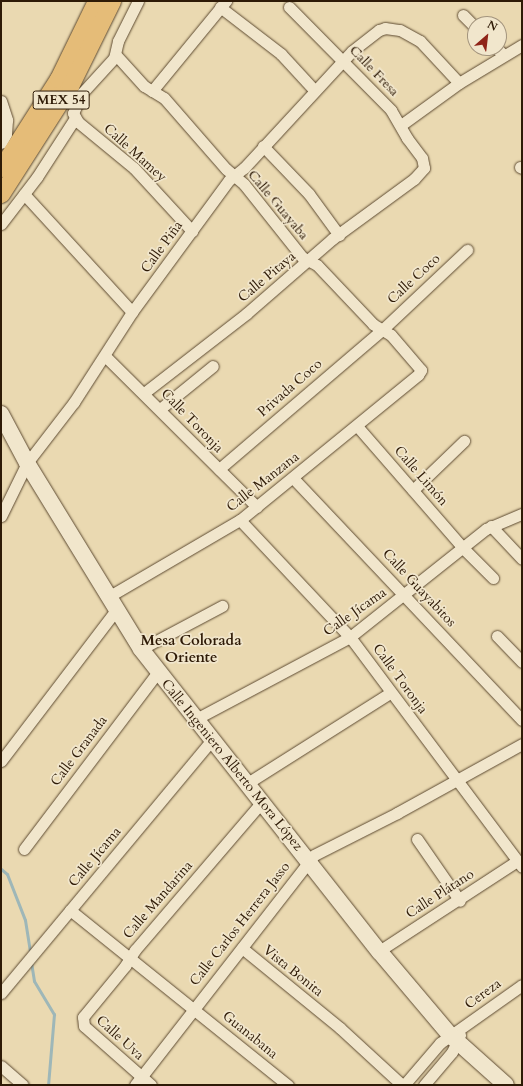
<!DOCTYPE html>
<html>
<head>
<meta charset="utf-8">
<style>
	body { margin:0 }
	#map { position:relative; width:523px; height:1086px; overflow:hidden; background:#ead9b1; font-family:Cardo,serif }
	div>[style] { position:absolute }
	.stream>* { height:3px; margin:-1.5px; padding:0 1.5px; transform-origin:1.5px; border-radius:1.5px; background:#9eb7b8 }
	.roads { filter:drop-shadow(0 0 1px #5d4a31) drop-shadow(0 0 1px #5d4a31) }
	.street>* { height:11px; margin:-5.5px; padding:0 5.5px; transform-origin:5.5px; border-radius:5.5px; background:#f1e6cc }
	.secondary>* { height:16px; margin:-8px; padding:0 8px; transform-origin:8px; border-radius:8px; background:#f1e6cc }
	.primary>* { height:17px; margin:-8.5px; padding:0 8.5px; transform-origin:8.5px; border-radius:8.5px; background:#e5bc78 }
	span { translate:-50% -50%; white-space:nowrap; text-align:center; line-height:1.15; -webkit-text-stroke:3.5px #f1e6cc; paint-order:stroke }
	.shield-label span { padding:1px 3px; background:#f1e6cc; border:1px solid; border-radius:3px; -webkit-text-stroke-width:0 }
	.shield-label { font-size:13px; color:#2e1a06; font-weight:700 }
	.street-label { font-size:14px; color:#2e1a06 }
	.neighbourhood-label { font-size:15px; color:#2e1a06; font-weight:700 }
	.frame { position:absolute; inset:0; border:2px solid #2e1a06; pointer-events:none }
	.north { position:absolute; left:467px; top:16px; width:40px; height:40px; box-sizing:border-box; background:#f1e6cc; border:1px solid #a3947d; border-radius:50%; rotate:28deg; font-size:11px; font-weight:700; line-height:16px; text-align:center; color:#2e1a06 }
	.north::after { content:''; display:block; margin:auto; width:14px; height:18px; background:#8f2418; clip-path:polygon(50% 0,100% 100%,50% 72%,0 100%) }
</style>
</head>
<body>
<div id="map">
	<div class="stream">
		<i style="left:1px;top:869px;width:8px;rotate:40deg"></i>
		<i style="left:7px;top:874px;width:49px;rotate:68.6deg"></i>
		<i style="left:25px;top:920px;width:32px;rotate:81deg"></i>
		<i style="left:31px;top:962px;width:19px;rotate:81deg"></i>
		<i style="left:34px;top:981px;width:39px;rotate:59deg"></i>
		<i style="left:54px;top:1014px;width:71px;rotate:94.8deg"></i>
	</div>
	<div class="roads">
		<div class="street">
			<i style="left:138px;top:1px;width:45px;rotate:116.6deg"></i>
			<i style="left:118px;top:41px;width:17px;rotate:103deg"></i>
			<i style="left:114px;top:58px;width:47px;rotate:132.4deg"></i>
			<i style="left:82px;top:93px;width:22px;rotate:114deg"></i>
			<i style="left:73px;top:113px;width:10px;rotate:61deg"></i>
			<i style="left:78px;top:122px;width:72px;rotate:39.4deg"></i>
			<i style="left:134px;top:168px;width:86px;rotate:47.4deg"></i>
			<i style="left:220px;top:7px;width:77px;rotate:37.6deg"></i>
			<i style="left:281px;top:54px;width:50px;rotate:47.4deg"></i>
			<i style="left:463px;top:15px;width:17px;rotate:45deg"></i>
			<i style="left:496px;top:48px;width:11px;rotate:41deg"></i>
			<i style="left:152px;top:91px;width:117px;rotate:-50.6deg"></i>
			<i style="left:1px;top:101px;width:20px;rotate:72deg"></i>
			<i style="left:7px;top:120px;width:14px;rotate:94deg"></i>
			<i style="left:6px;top:134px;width:10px;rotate:119deg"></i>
			<i style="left:401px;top:125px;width:72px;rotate:-35.9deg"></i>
			<i style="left:459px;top:83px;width:74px;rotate:-31.1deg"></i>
			<i style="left:263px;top:146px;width:66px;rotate:46.2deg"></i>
			<i style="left:309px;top:194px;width:51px;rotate:53.8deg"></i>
			<i style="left:520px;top:167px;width:2px;rotate:27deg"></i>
			<i style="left:24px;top:194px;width:160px;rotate:47.5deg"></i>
			<i style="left:1px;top:224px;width:59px;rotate:-52.5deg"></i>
			<i style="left:37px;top:177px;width:70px;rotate:-57.2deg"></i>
			<i style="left:105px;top:356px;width:214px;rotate:44.8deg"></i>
			<i style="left:144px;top:393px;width:130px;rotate:-37.8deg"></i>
			<i style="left:247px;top:313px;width:113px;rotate:-41deg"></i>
			<i style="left:332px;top:239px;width:102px;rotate:-36.2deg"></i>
			<i style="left:414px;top:179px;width:15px;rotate:-48deg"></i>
			<i style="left:424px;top:168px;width:10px;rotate:-101deg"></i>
			<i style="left:422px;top:158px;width:25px;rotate:-127deg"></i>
			<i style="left:407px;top:138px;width:32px;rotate:-120deg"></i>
			<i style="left:391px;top:110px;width:145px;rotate:-134.7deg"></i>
			<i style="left:160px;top:409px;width:68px;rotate:-39.1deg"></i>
			<i style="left:357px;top:426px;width:160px;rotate:49deg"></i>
			<i style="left:462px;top:547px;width:44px;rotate:45deg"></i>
			<i style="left:219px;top:469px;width:214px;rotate:-40.5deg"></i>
			<i style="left:382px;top:330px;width:117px;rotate:-43.3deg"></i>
			<i style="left:293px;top:478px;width:333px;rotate:46.6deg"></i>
			<i style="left:413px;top:490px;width:71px;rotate:-43.9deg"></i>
			<i style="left:1px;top:516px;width:59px;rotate:-63.9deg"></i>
			<i style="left:27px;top:463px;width:77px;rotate:-52.4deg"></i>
			<i style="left:74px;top:402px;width:107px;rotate:-57.2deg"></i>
			<i style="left:132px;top:312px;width:164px;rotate:-53.7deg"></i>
			<i style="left:229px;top:180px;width:19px;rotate:-39deg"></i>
			<i style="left:244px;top:168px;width:159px;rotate:-47.3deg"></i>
			<i style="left:352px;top:51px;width:34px;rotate:-38deg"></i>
			<i style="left:379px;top:30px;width:6px;rotate:-18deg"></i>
			<i style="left:385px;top:28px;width:15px;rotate:8deg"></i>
			<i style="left:400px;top:30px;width:23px;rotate:29deg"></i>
			<i style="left:420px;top:41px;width:57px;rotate:47.1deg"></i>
			<i style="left:240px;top:520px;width:161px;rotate:46.8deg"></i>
			<i style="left:350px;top:637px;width:287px;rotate:53.2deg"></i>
			<i style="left:491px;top:526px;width:45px;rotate:46.8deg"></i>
			<i style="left:108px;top:597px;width:153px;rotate:-30.3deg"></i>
			<i style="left:240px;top:520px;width:230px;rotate:-39.2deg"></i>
			<i style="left:418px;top:375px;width:6px;rotate:-59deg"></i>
			<i style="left:421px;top:370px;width:46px;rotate:-130.6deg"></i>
			<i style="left:391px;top:335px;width:21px;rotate:-149deg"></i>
			<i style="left:373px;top:324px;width:81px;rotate:-133.5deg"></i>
			<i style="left:317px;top:265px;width:17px;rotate:-152deg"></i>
			<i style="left:302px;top:257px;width:93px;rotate:-128.5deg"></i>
			<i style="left:244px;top:184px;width:23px;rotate:-140deg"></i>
			<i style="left:226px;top:169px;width:94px;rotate:-131.1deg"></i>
			<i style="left:164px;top:98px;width:23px;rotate:-149deg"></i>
			<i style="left:144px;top:86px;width:42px;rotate:-132.1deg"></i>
			<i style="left:497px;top:636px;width:36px;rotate:46deg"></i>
			<i style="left:141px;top:649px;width:92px;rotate:-28deg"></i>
			<i style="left:194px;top:720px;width:177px;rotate:-28deg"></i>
			<i style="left:350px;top:637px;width:174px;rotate:-38.5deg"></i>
			<i style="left:486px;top:529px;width:39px;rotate:-23deg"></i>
			<i style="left:1px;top:761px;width:190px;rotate:-52.7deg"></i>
			<i style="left:246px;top:784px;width:170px;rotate:-32.3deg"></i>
			<i style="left:417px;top:839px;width:75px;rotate:55.3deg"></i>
			<i style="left:24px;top:849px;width:222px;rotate:-52.9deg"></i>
			<i style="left:70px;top:910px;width:280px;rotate:38.8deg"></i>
			<i style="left:242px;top:948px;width:127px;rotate:39.2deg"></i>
			<i style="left:340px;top:1028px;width:84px;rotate:42.6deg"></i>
			<i style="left:379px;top:951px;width:165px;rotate:-33.1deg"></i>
			<i style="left:1px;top:993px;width:328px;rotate:-50.2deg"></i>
			<i style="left:1px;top:1066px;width:29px;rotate:41deg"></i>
			<i style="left:135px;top:1085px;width:291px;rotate:-52.1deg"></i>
			<i style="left:314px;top:855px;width:93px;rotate:-26.8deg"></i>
			<i style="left:397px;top:813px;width:143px;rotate:-28.9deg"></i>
			<i style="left:151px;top:1085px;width:89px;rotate:-138.6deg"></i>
			<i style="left:84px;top:1026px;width:9px;rotate:-96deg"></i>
			<i style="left:83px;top:1017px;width:66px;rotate:-50.5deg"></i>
			<i style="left:125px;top:966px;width:19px;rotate:-58deg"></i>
			<i style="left:135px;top:950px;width:194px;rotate:-49.4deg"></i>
			<i style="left:404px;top:1085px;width:55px;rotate:-49.4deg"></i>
			<i style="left:440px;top:1043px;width:100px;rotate:-35.3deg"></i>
			<i style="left:424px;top:1085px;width:43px;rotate:-49.7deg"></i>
			<i style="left:452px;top:1052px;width:19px;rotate:-65deg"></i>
		</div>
		<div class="secondary">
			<i style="left:1px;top:414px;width:55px;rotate:62deg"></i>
			<i style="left:27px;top:463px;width:218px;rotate:58.5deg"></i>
			<i style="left:141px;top:649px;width:385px;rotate:51.8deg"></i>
			<i style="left:379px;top:951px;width:110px;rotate:49.8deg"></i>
			<i style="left:450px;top:1035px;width:75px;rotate:41.8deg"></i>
		</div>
		<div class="primary">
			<i style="left:1px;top:168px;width:106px;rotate:-57.4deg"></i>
			<i style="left:58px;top:79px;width:87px;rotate:-64deg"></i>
			<i style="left:1px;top:194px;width:128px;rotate:-57.4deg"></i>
			<i style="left:70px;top:86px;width:95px;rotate:-63.7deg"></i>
		</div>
	</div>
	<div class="shield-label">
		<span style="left:61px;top:100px">MEX 54</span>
	</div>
	<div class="street-label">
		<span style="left:374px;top:71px;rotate:46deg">Calle Fresa</span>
		<span style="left:135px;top:153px;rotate:42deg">Calle Mamey</span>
		<span style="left:278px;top:205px;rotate:50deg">Calle Guayaba</span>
		<span style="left:162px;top:247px;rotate:-54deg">Calle Piña</span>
		<span style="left:267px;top:277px;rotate:-40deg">Calle Pitaya</span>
		<span style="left:414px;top:279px;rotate:-43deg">Calle Coco</span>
		<span style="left:290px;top:388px;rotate:-41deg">Privada Coco</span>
		<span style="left:192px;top:421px;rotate:46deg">Calle Toronja</span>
		<span style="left:421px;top:476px;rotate:49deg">Calle Limón</span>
		<span style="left:263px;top:482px;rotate:-38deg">Calle Manzana</span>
		<span style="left:419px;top:588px;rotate:47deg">Calle Guayabitos</span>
		<span style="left:355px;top:612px;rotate:-35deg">Calle Jícama</span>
		<span style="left:400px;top:679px;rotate:54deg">Calle Toronja</span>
		<span style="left:79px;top:751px;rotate:-53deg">Calle Granada</span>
		<span style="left:232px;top:765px;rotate:51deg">Calle Ingeniero Alberto Mora López</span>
		<span style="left:95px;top:857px;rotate:-50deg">Calle Jícama</span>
		<span style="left:440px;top:894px;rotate:-33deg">Calle Plátano</span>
		<span style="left:158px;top:900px;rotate:-49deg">Calle Mandarina</span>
		<span style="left:240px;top:924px;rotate:-52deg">Calle Carlos Herrera Jasso</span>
		<span style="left:293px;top:971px;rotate:39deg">Vista Bonita</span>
		<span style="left:483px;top:994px;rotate:-36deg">Cereza</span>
		<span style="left:250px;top:1035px;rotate:39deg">Guanabana</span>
		<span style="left:120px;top:1038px;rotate:42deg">Calle Uva</span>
	</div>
	<div class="neighbourhood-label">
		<span style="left:191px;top:649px">Mesa Colorada<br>Oriente</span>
	</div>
	<div class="frame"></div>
	<div class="north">N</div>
</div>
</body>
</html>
